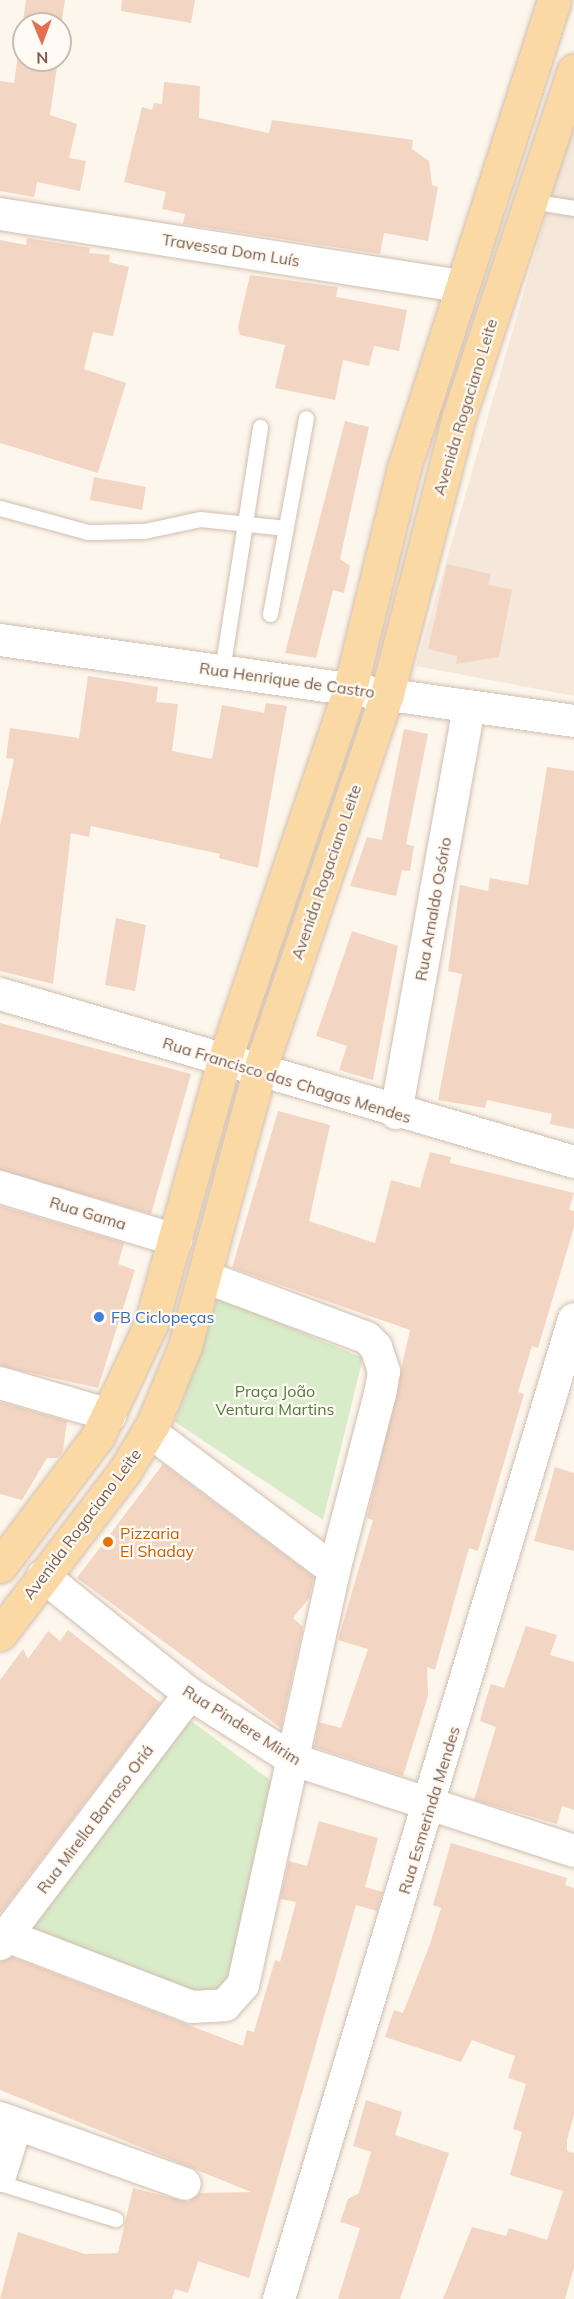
<!DOCTYPE html>
<html>
<head>
<meta charset="utf-8">
<style>
	body { margin:0 }
	#map { position:relative; width:574px; height:2299px; overflow:hidden; background:#fdf6ec; font-family:Mulish,sans-serif }
	div>[style] { position:absolute }
	.residential>* { inset:0; background:#f5e8da }
	.green>* { inset:0; background:#d8ecc9 }
	.building>* { inset:0; background:#f3d5c3 }
	.roads { filter:drop-shadow(0 0 2px #d1beb0) drop-shadow(0 0 2px #d1beb0) }
	.service>* { height:15px; margin:-7.5px; padding:0 7.5px; transform-origin:7.5px; border-radius:7.5px; background:#fff }
	.minor>* { height:32px; margin:-16px; padding:0 16px; transform-origin:16px; border-radius:16px; background:#fff }
	.primary>* { height:33px; margin:-16.5px; padding:0 16.5px; transform-origin:16.5px; border-radius:16.5px; background:#fbd9a5 }
	.dots>* { width:16px; height:16px; translate:-50% -50%; box-sizing:border-box; border:3px solid #fffaf3; border-radius:50% }
	span { translate:-50% -50%; white-space:nowrap; text-align:center; line-height:1.15; -webkit-text-stroke:4.5px #fffaf3; paint-order:stroke }
	.street-label { font-size:16px; color:#7a5c4d }
	.shop-label { font-size:16px; color:#366cbe }
	.left { translate:0 -50%; text-align:left }
	.park-label { font-size:16px; color:#537a41 }
	.food-label { font-size:16px; color:#c56008 }
	.north { position:absolute; left:12px; top:12px; width:60px; height:60px; box-sizing:border-box; background:#fffaf3; border:2px solid #cabbb1; border-radius:50%; rotate:179deg; font-size:16px; font-weight:700; line-height:24px; text-align:center; color:#7a5c4d }
	.north::after { content:''; display:block; margin:auto; width:21px; height:27px; background:#e76f51; clip-path:polygon(50% 0,100% 100%,50% 72%,0 100%) }
</style>
</head>
<body>
<div id="map">
	<div class="residential">
		<i style="clip-path:polygon(574px 118px,574px 696px,416px 666px)"></i>
	</div>
	<div class="green">
		<i style="clip-path:polygon(218px 1297px,363px 1358px,323px 1520px,175px 1422px)"></i>
		<i style="clip-path:polygon(190px 1720px,274px 1783px,230px 1987px,218px 2002px,30px 1929px)"></i>
	</div>
	<div class="building">
		<i style="clip-path:polygon(26px 0,65px 0,60px 31px,60px 24px,24px 24px,24px 60px,58px 60px,50px 115px,77px 124px,69px 158px,86px 161px,80px 191px,37px 182px,34px 197px,0 191px,0 81px,14px 83px)"></i>
		<i style="clip-path:polygon(122px 0,195px 0,191px 23px,121px 11px)"></i>
		<i style="clip-path:polygon(164px 82px,200px 86px,199px 118px,269px 133px,272px 120px,413px 140px,412px 149px,429px 161px,432px 185px,438px 187px,428px 241px,384px 233px,380px 254px,183px 224px,185px 214px,162px 209px,166px 192px,124px 182px,142px 107px,152px 110px,154px 103px,162px 104px)"></i>
		<i style="clip-path:polygon(27px 238px,90px 248px,89px 253px,110px 255px,109px 262px,129px 267px,113px 336px,93px 332px,84px 369px,126px 383px,98px 473px,0 443px,0 240px,26px 245px)"></i>
		<i style="clip-path:polygon(250px 275px,338px 287px,336px 297px,407px 310px,399px 351px,374px 346px,369px 366px,343px 360px,335px 400px,275px 388px,285px 345px,240px 335px,238px 327px)"></i>
		<i style="clip-path:polygon(345px 421px,369px 427px,340px 559px,350px 566px,344px 593px,333px 590px,316px 658px,285px 653px)"></i>
		<i style="clip-path:polygon(94px 477px,146px 487px,142px 510px,90px 500px)"></i>
		<i style="clip-path:polygon(447px 564px,491px 574px,488px 585px,512px 589px,499px 657px,456px 664px,457px 656px,428px 649px)"></i>
		<i style="clip-path:polygon(88px 676px,158px 687px,156px 702px,178px 704px,172px 751px,212px 759px,222px 705px,264px 713px,266px 703px,287px 706px,258px 868px,219px 858px,220px 854px,91px 826px,89px 837px,71px 833px,53px 984px,0 971px,0 826px,14px 759px,6px 758px,10px 728px,79px 738px)"></i>
		<i style="clip-path:polygon(404px 729px,428px 734px,406px 844px,414px 846px,410px 871px,402px 870px,396px 896px,350px 886px,367px 837px,382px 840px)"></i>
		<i style="clip-path:polygon(547px 767px,574px 771px,574px 1129px,550px 1124px,552px 1114px,487px 1100px,485px 1108px,438px 1100px,462px 974px,448px 971px,460px 885px,488px 891px,490px 878px,528px 885px)"></i>
		<i style="clip-path:polygon(116px 918px,146px 925px,135px 991px,105px 985px)"></i>
		<i style="clip-path:polygon(352px 931px,398px 946px,373px 1080px,339px 1070px,347px 1046px,316px 1036px)"></i>
		<i style="clip-path:polygon(0 1023px,191px 1074px,151px 1214px,0 1170px)"></i>
		<i style="clip-path:polygon(278px 1111px,330px 1125px,309px 1221px,375px 1243px,391px 1180px,420px 1188px,430px 1152px,451px 1157px,450px 1163px,574px 1193px,569px 1210px,574px 1211px,574px 1227px,538px 1348px,532px 1346px,518px 1392px,524px 1394px,478px 1551px,469px 1548px,435px 1670px,427px 1667px,428px 1696px,403px 1776px,314px 1747px,319px 1722px,341px 1728px,368px 1649px,338px 1640px,373px 1520px,367px 1518px,410px 1330px,232px 1268px)"></i>
		<i style="clip-path:polygon(0 1206px,124px 1243px,118px 1264px,135px 1270px,98px 1388px,0 1366px)"></i>
		<i style="clip-path:polygon(0 1402px,67px 1421px,63px 1451px,58px 1458px,47px 1458px,22px 1500px,0 1494px)"></i>
		<i style="clip-path:polygon(163px 1464px,314px 1577px,309px 1598px,293px 1618px,303px 1627px,281px 1728px,77px 1578px)"></i>
		<i style="clip-path:polygon(555px 1467px,574px 1473px,574px 1551px,534px 1541px)"></i>
		<i style="clip-path:polygon(526px 1626px,557px 1635px,550px 1655px,574px 1662px,574px 1810px,562px 1806px,557px 1824px,474px 1800px,496px 1727px,480px 1721px,485px 1702px,491px 1684px,504px 1688px)"></i>
		<i style="clip-path:polygon(68px 1630px,161px 1703px,0 1914px,0 1680px,23px 1649px,28px 1659px,48px 1631px,60px 1641px)"></i>
		<i style="clip-path:polygon(319px 1821px,378px 1838px,365px 1887px,383px 1892px,377px 1911px,356px 1905px,249px 2278px,198px 2261px,188px 2293px,175px 2289px,172px 2299px,0 2299px,18px 2232px,85px 2254px,118px 2253px,133px 2188px,188px 2202px,200px 2193px,251px 2192px,0 2090px,0 1962px,12px 1957px,243px 2046px,247px 2030px,254px 2032px,275px 1960px,280px 1962px,296px 1902px,280px 1899px,289px 1861px,307px 1866px)"></i>
		<i style="clip-path:polygon(451px 1843px,567px 1878px,565px 1885px,574px 1888px,574px 2115px,567px 2140px,567px 2151px,574px 2153px,574px 2268px,565px 2299px,443px 2299px,472px 2227px,506px 2236px,509px 2228px,547px 2240px,563px 2191px,510px 2175px,522px 2132px,513px 2129px,526px 2084px,508px 2078px,515px 2056px,472px 2040px,461px 2062px,385px 2037px,394px 2010px,403px 2013px,430px 1944px,441px 1908px,433px 1905px)"></i>
		<i style="clip-path:polygon(366px 2100px,402px 2112px,395px 2135px,449px 2153px,400px 2299px,338px 2299px,360px 2228px,340px 2222px,348px 2199px,359px 2193px,371px 2152px,353px 2146px)"></i>
	</div>
	<div class="roads">
		<div class="service">
			<i style="left:531px;top:201px;width:44px;rotate:9.2deg"></i>
			<i style="left:0;top:508px;width:91px;rotate:15.3deg"></i>
			<i style="left:88px;top:532px;width:56px;rotate:-1deg"></i>
			<i style="left:144px;top:531px;width:57px;rotate:-12.1deg"></i>
			<i style="left:200px;top:519px;width:86px;rotate:6deg"></i>
			<i style="left:270px;top:614px;width:199px;rotate:-79.6deg"></i>
			<i style="left:222px;top:670px;width:246px;rotate:-81.1deg"></i>
			<i style="left:0;top:2183px;width:121px;rotate:17.4deg"></i>
		</div>
		<div class="minor">
			<i style="left:0;top:214px;width:468px;rotate:8.9deg"></i>
			<i style="left:0;top:640px;width:580px;rotate:8.03deg"></i>
			<i style="left:0;top:994px;width:598px;rotate:16.31deg"></i>
			<i style="left:396px;top:1113px;width:413px;rotate:-79.8deg"></i>
			<i style="left:0;top:1187px;width:184px;rotate:16.8deg"></i>
			<i style="left:205px;top:1277px;width:173px;rotate:20.6deg"></i>
			<i style="left:367px;top:1338px;width:13px;rotate:45deg"></i>
			<i style="left:376px;top:1347px;width:26px;rotate:72deg"></i>
			<i style="left:384px;top:1372px;width:22px;rotate:100deg"></i>
			<i style="left:380px;top:1394px;width:182px;rotate:104.6deg"></i>
			<i style="left:0;top:1383px;width:115px;rotate:16.2deg"></i>
			<i style="left:43px;top:1576px;width:189px;rotate:38.8deg"></i>
			<i style="left:190px;top:1694px;width:123px;rotate:32.4deg"></i>
			<i style="left:294px;top:1760px;width:294px;rotate:18deg"></i>
			<i style="left:7px;top:1936px;width:198px;rotate:21deg"></i>
			<i style="left:192px;top:2007px;width:33px;rotate:-3deg"></i>
			<i style="left:225px;top:2005px;width:27px;rotate:-48deg"></i>
			<i style="left:243px;top:1985px;width:425px;rotate:-77.6deg"></i>
			<i style="left:334px;top:1570px;width:231px;rotate:-143.1deg"></i>
			<i style="left:0;top:1944px;width:314px;rotate:-52.8deg"></i>
			<i style="left:0;top:2118px;width:196px;rotate:19.6deg"></i>
			<i style="left:0;top:2176px;width:53px;rotate:-72.6deg"></i>
			<i style="left:279px;top:2299px;width:1023px;rotate:-73.25deg"></i>
		</div>
		<div class="primary">
			<i style="left:0;top:1566px;width:163px;rotate:-53deg"></i>
			<i style="left:98px;top:1436px;width:124px;rotate:-64.7deg"></i>
			<i style="left:151px;top:1324px;width:273px;rotate:-74.5deg"></i>
			<i style="left:224px;top:1061px;width:393px;rotate:-71.3deg"></i>
			<i style="left:350px;top:689px;width:228px;rotate:-76.3deg"></i>
			<i style="left:404px;top:468px;width:491px;rotate:-72.2deg"></i>
			<i style="left:0;top:1634px;width:204px;rotate:-52.6deg"></i>
			<i style="left:124px;top:1472px;width:56px;rotate:-58.9deg"></i>
			<i style="left:153px;top:1424px;width:84px;rotate:-67.7deg"></i>
			<i style="left:185px;top:1346px;width:284px;rotate:-74.9deg"></i>
			<i style="left:259px;top:1072px;width:399px;rotate:-71.3deg"></i>
			<i style="left:387px;top:694px;width:287px;rotate:-75.5deg"></i>
			<i style="left:459px;top:416px;width:364px;rotate:-71.6deg"></i>
		</div>
	</div>
	<div class="dots">
		<i style="left:99px;top:1317px;background:#3f7fe0"></i>
		<i style="left:108px;top:1542px;background:#e8710a"></i>
	</div>
	<div class="street-label">
		<span style="left:231px;top:250px;rotate:9deg">Travessa Dom Luís</span>
		<span style="left:465px;top:407px;rotate:-73deg">Avenida Rogaciano Leite</span>
		<span style="left:287px;top:680px;rotate:8deg">Rua Henrique de Castro</span>
		<span style="left:326px;top:872px;rotate:-71deg">Avenida Rogaciano Leite</span>
		<span style="left:433px;top:909px;rotate:-80deg">Rua Arnaldo Osório</span>
		<span style="left:287px;top:1080px;rotate:17deg">Rua Francisco das Chagas Mendes</span>
		<span style="left:88px;top:1213px;rotate:17deg">Rua Gama</span>
		<span style="left:82px;top:1524px;rotate:-53deg">Avenida Rogaciano Leite</span>
		<span style="left:242px;top:1725px;rotate:32deg">Rua Pindere Mirim</span>
		<span style="left:429px;top:1810px;rotate:-73deg">Rua Esmerinda Mendes</span>
		<span style="left:95px;top:1819px;rotate:-53deg">Rua Mirella Barroso Oriá</span>
	</div>
	<div class="shop-label">
		<span class="left" style="left:111px;top:1317px">FB Ciclopeças</span>
	</div>
	<div class="park-label">
		<span style="left:275px;top:1400px">Praça João<br>Ventura Martins</span>
	</div>
	<div class="food-label">
		<span class="left" style="left:120px;top:1542px">Pizzaria<br>El Shaday</span>
	</div>
	<div class="north">N</div>
</div>
</body>
</html>
